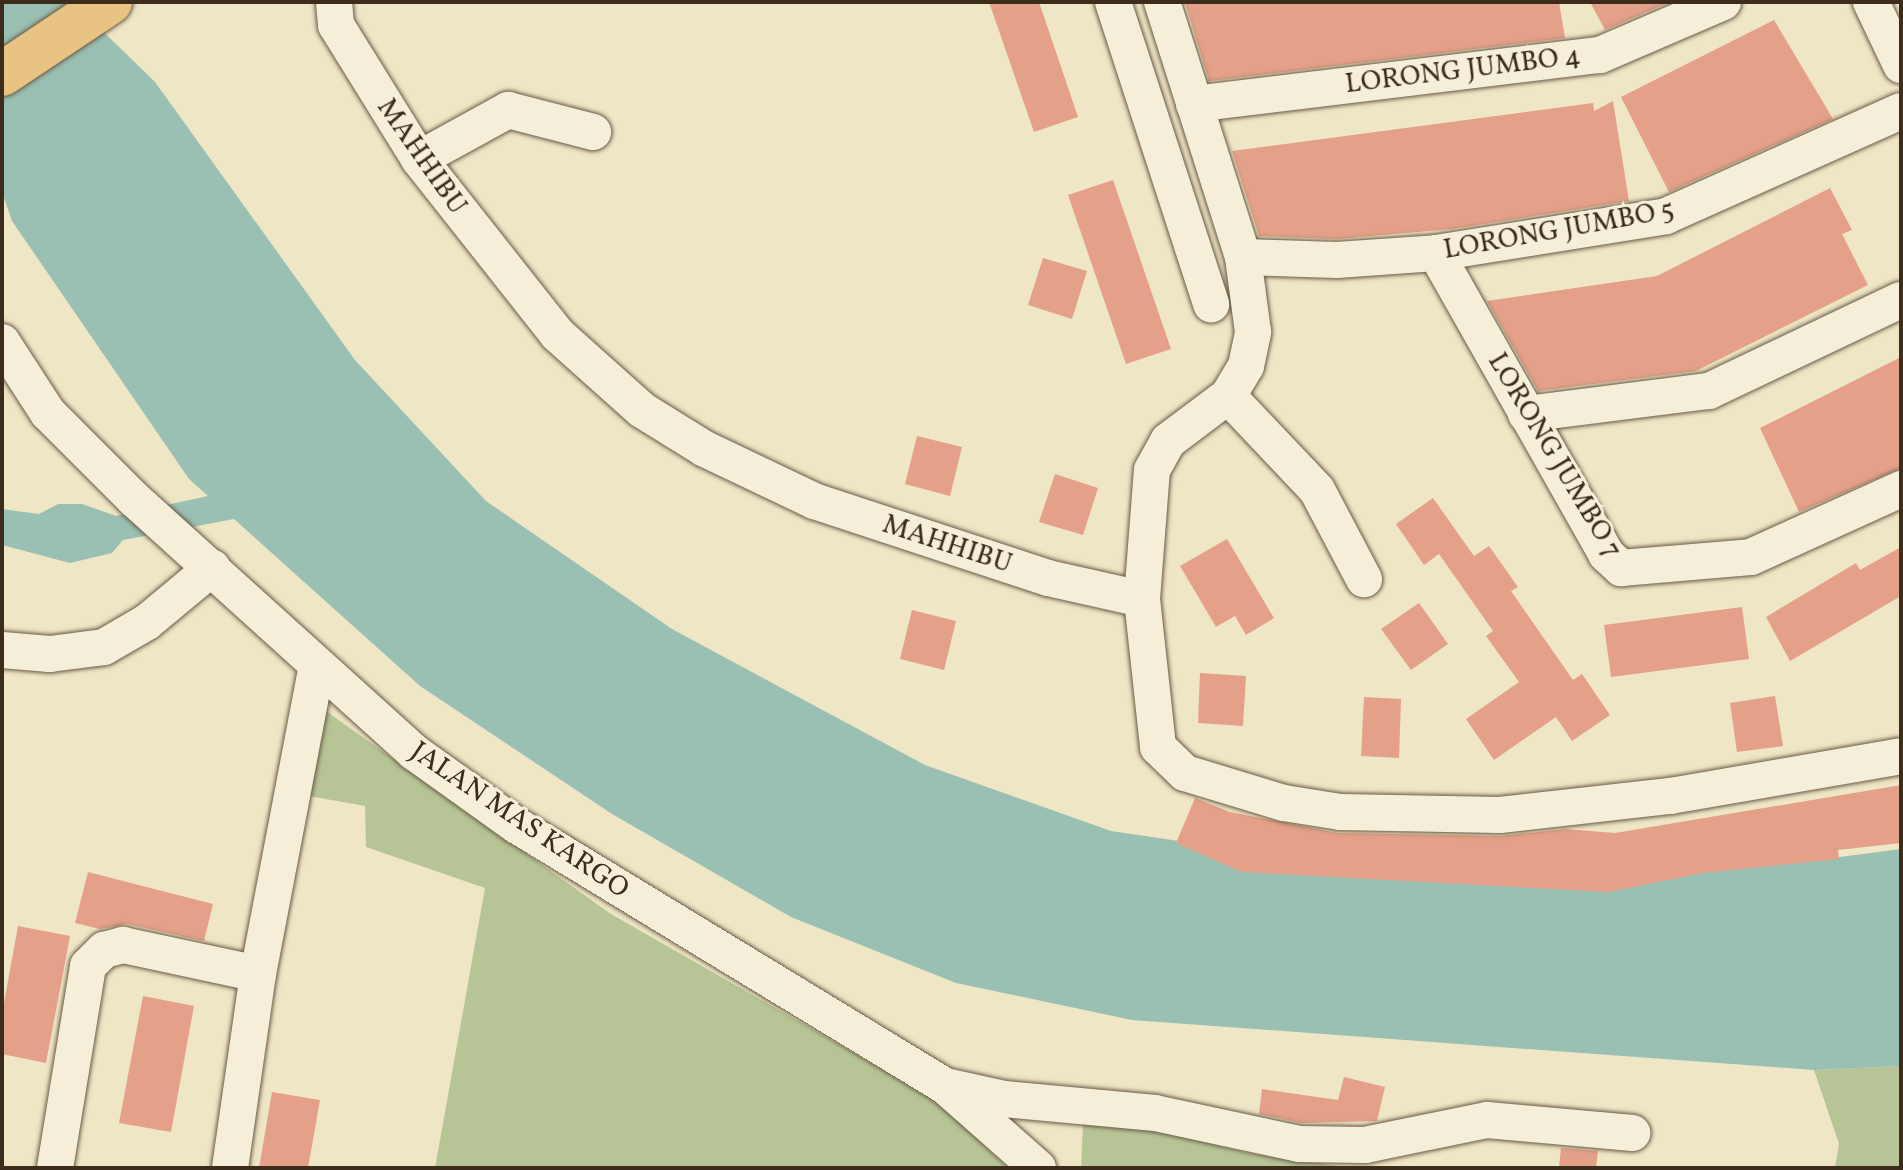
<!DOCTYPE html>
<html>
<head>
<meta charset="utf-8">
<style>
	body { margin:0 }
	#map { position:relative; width:1903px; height:1170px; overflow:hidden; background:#efe6c6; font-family:Vollkorn,serif }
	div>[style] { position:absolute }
	.green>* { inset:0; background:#b7c596 }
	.water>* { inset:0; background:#9ac0b3 }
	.building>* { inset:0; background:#e4a089 }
	.roads { filter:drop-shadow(0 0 2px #6a5a46) drop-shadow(0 0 2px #6a5a46) }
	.minor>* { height:36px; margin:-18px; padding:0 18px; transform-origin:18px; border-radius:18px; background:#f5efda }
	.highway>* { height:44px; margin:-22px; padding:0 22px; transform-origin:22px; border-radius:22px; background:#e8c383 }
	span { translate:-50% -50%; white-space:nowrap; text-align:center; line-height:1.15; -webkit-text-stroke:6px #f5efda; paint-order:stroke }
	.street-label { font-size:28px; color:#3d2b1c }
	.frame { position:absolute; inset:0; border:4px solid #3d2b1c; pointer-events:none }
</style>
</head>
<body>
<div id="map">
	<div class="green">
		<i style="clip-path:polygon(326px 711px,611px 914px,938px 1101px,1008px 1168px,435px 1168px,485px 888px,366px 847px,365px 806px,309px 796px)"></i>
		<i style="clip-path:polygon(1901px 1066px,1901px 1168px,1835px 1168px,1839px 1144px,1814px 1070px)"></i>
		<i style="clip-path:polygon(1083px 1122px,1140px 1126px,1252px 1154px,1353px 1168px,1081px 1168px)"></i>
	</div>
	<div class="water">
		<i style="clip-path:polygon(2px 2px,73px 2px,155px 82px,355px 360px,486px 501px,672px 629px,925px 765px,1111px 831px,1376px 870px,1794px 863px,1901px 849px,1901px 1066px,1814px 1070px,1132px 1020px,956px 983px,791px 917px,612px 814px,420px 686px,234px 519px,123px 540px,112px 553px,70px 563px,2px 545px,2px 509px,39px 514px,58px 504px,82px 504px,116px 516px,208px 496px,189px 479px,12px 221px,2px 192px)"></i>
	</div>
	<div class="building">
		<i style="clip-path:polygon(989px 2px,1039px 2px,1078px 117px,1034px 132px)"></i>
		<i style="clip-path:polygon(1185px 2px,1559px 2px,1565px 38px,1209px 81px)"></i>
		<i style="clip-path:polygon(1590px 2px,1670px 2px,1605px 30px)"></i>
		<i style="clip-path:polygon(1774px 20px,1833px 119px,1669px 192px,1621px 97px)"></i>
		<i style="clip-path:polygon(1613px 101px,1629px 201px,1452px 229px,1337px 239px,1259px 236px,1232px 151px,1593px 103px,1594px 111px)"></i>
		<i style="clip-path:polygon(1113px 180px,1171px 349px,1126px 364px,1068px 195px)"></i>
		<i style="clip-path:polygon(1830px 188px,1852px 230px,1842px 234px,1868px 285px,1696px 371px,1538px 391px,1487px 301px,1657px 276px)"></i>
		<i style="clip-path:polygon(1043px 258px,1087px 271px,1072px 319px,1028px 305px)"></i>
		<i style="clip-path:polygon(1901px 357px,1901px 468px,1799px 512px,1760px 428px)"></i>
		<i style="clip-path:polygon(917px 436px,962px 447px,950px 496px,905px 484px)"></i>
		<i style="clip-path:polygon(1055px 474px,1098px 488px,1083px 535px,1039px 522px)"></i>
		<i style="clip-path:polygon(1433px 498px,1474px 556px,1489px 546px,1518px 587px,1511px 591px,1573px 680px,1582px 674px,1610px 715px,1572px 741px,1556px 717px,1494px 760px,1466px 719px,1519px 682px,1486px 636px,1493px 631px,1439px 554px,1424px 565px,1396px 524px)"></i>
		<i style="clip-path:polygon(1227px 539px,1274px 618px,1246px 635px,1235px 616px,1216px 627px,1180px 566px)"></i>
		<i style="clip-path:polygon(1901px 547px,1901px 596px,1790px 661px,1766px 617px,1856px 563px,1860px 570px)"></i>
		<i style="clip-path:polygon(1419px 603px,1448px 644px,1411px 670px,1381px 629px)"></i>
		<i style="clip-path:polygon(1742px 607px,1749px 659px,1611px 677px,1604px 625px)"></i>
		<i style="clip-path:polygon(912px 610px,956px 621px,944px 670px,900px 659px)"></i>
		<i style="clip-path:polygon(1200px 673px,1246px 676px,1243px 726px,1198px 723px)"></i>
		<i style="clip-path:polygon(1775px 696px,1783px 746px,1737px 752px,1730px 703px)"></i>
		<i style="clip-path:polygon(1364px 697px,1401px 699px,1399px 758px,1361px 756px)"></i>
		<i style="clip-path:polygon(1901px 785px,1901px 843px,1838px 850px,1839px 859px,1703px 873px,1608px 892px,1241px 872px,1176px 843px,1195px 798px,1230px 812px,1337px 833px,1500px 836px,1565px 829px,1615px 833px)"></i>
		<i style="clip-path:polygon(88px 872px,213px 904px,204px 941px,127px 924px,100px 929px,75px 923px)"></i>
		<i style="clip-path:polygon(18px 926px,70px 936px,46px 1063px,2px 1054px,2px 1014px)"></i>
		<i style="clip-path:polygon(143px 996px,194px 1006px,171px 1132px,119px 1123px)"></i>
		<i style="clip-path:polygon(1344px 1077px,1385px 1087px,1377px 1121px,1301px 1123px,1259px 1114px,1262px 1089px,1338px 1100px)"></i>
		<i style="clip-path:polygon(272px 1092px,320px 1100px,308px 1168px,259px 1168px)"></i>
		<i style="clip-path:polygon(1561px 1148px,1598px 1151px,1596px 1168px,1559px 1166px)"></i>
	</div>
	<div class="roads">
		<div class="minor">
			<i style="left:334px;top:2px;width:23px;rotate:85deg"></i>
			<i style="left:336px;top:25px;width:158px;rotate:58.2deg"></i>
			<i style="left:419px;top:159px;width:223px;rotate:51.7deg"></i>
			<i style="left:557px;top:334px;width:114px;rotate:41.8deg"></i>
			<i style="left:642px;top:410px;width:74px;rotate:31.8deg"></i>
			<i style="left:705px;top:449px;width:121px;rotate:25.5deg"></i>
			<i style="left:814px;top:501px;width:246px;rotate:18.2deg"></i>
			<i style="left:1048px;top:578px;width:96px;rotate:12.6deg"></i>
			<i style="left:1142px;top:599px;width:129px;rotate:-85.6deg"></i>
			<i style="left:1152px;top:470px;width:33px;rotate:-61deg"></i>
			<i style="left:1168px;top:441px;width:75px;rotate:-36.9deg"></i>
			<i style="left:1228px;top:396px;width:35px;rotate:-59deg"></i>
			<i style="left:1246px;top:366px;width:35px;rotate:-78deg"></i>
			<i style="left:1253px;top:332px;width:76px;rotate:-97.6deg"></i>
			<i style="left:1243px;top:257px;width:268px;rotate:-107.6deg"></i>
			<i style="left:1113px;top:2px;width:318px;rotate:72deg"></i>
			<i style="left:1871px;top:2px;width:70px;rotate:64.5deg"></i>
			<i style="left:1194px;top:104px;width:409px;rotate:-6.9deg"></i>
			<i style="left:1600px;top:55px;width:134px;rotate:-23.3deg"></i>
			<i style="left:419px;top:159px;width:102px;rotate:-28.8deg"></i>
			<i style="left:508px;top:110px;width:88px;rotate:14.5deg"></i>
			<i style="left:1436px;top:253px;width:346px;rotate:60.5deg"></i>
			<i style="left:1606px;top:554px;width:21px;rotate:43deg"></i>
			<i style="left:1621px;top:568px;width:130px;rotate:-4.8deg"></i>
			<i style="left:1751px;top:557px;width:165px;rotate:-24.4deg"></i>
			<i style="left:1243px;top:257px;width:94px;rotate:1.8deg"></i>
			<i style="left:1337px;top:260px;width:99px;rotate:-4deg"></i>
			<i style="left:1436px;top:253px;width:233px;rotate:-9.1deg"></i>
			<i style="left:1666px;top:216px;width:257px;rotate:-24.1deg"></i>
			<i style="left:2px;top:342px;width:85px;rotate:57.1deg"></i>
			<i style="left:48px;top:413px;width:123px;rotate:45deg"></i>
			<i style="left:135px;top:500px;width:376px;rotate:42.1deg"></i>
			<i style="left:414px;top:752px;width:125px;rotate:35.6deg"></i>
			<i style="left:516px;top:825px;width:502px;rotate:31.32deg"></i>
			<i style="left:945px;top:1086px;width:124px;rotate:41.4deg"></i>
			<i style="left:1228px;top:396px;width:129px;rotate:46.6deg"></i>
			<i style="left:1317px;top:490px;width:101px;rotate:62.2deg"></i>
			<i style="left:1526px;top:414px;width:184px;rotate:-7.2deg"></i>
			<i style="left:1709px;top:391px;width:212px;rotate:-25.4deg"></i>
			<i style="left:1142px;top:599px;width:149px;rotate:83.8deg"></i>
			<i style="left:1158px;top:747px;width:37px;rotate:44deg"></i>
			<i style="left:1185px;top:773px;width:103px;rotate:16.9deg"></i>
			<i style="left:1284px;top:803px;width:57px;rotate:9.1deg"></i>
			<i style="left:1340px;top:812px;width:160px;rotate:1.1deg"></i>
			<i style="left:1500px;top:815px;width:171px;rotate:-6.4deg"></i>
			<i style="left:1670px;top:796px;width:234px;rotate:-9.8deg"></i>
			<i style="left:2px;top:650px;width:48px;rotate:4.8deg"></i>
			<i style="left:50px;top:654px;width:54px;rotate:-7.4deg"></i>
			<i style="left:104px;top:647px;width:50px;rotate:-30.2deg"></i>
			<i style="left:147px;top:622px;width:85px;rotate:-39.7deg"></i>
			<i style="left:950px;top:1087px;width:55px;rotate:12.5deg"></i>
			<i style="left:1004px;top:1099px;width:152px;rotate:5.3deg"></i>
			<i style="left:1155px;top:1113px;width:147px;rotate:12.1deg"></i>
			<i style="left:1299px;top:1144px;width:66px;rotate:0.9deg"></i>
			<i style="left:1365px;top:1145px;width:125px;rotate:-11.6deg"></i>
			<i style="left:1487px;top:1120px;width:146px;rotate:5.1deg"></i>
			<i style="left:55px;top:1168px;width:205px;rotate:-80.7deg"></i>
			<i style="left:88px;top:966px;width:23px;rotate:-45deg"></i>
			<i style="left:104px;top:950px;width:20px;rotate:-15deg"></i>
			<i style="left:123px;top:945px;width:138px;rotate:12.1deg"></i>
			<i style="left:258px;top:974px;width:310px;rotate:-79.2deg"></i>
			<i style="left:230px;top:1168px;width:196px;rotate:-81.8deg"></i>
		</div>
		<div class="highway">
			<i style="left:2px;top:74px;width:130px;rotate:-33.7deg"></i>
		</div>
	</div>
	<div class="street-label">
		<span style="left:1463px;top:71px;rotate:-7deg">LORONG JUMBO 4</span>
		<span style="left:421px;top:157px;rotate:55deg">MAHHIBU</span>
		<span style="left:1559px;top:231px;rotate:-10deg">LORONG JUMBO 5</span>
		<span style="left:1554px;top:456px;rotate:59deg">LORONG JUMBO 7</span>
		<span style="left:947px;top:545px;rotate:18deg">MAHHIBU</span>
		<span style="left:519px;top:821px;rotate:34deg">JALAN MAS KARGO</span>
	</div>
	<div class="frame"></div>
</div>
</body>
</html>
